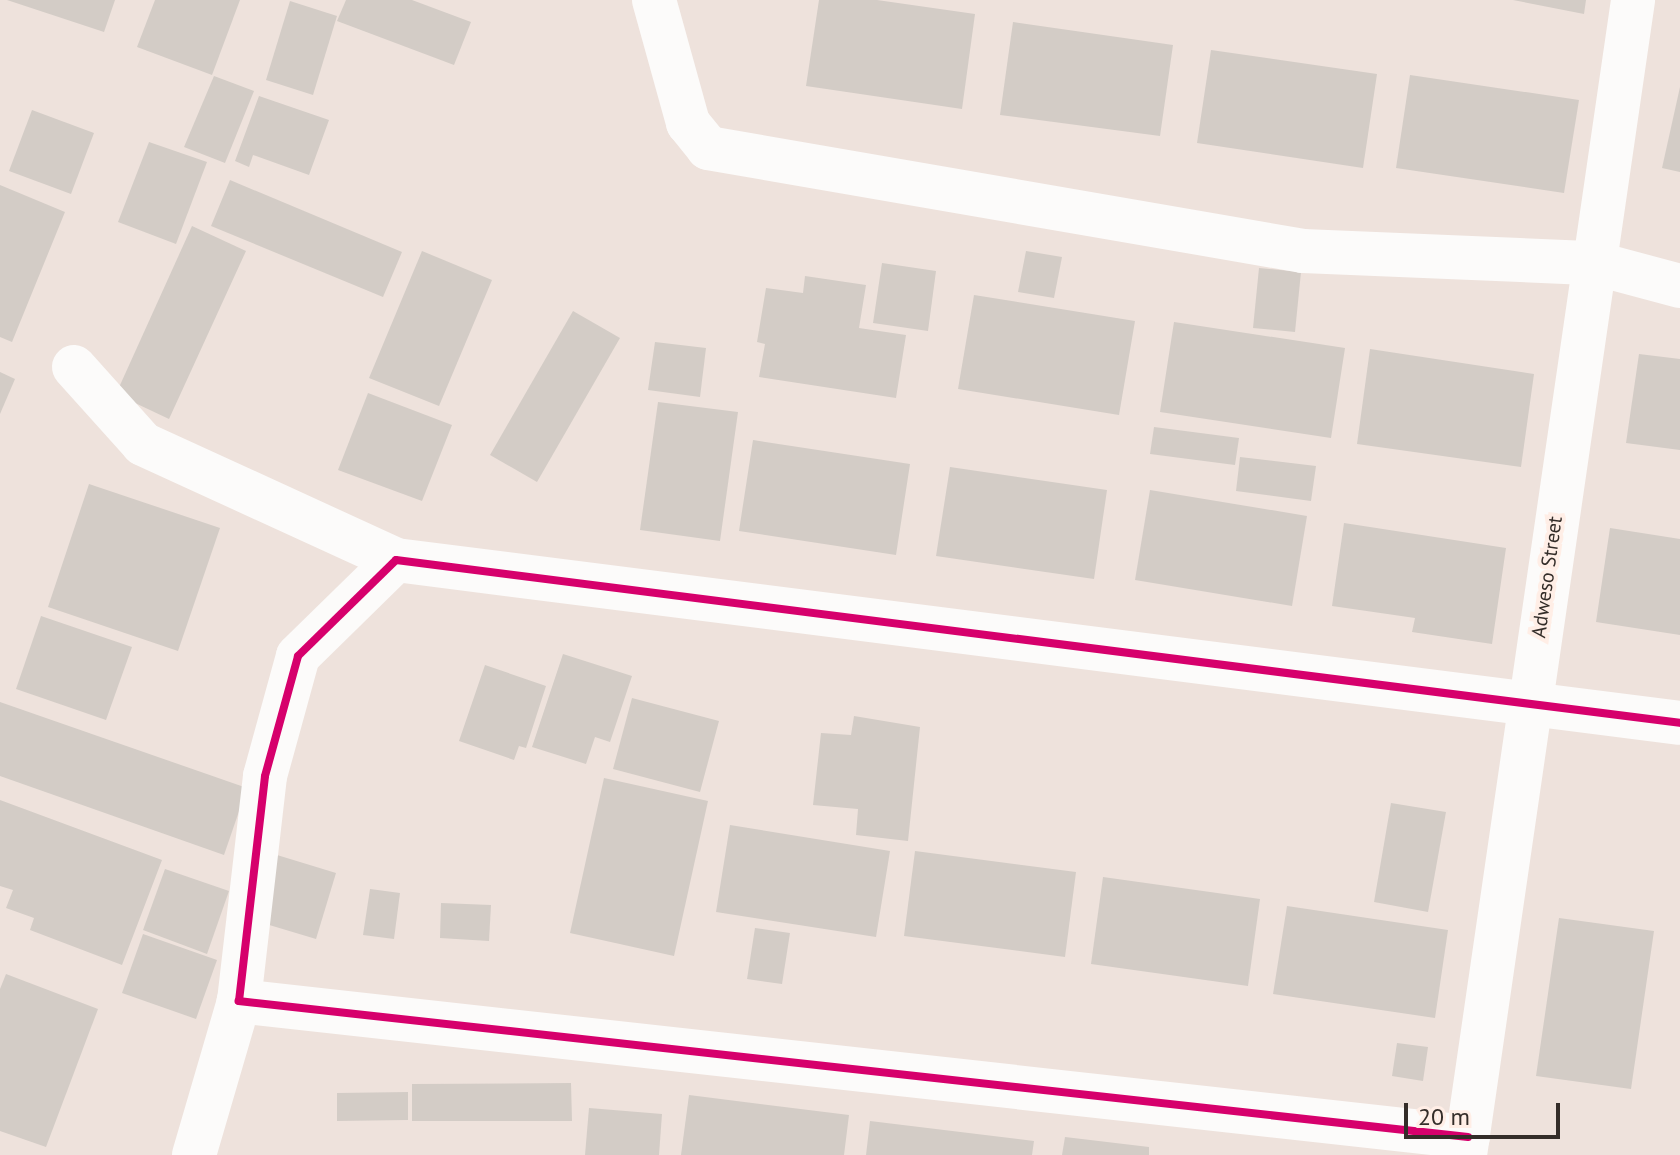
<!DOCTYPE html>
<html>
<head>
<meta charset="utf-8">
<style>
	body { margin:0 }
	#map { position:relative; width:1680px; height:1155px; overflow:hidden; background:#eee2dc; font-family:"PT Sans",sans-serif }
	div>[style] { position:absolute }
	.building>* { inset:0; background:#d3ccc6 }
	.street>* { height:44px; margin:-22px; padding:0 22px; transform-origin:22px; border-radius:22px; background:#fcfbfa }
	.cycleway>* { height:8px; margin:-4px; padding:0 4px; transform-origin:4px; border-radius:4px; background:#d6006c }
	span { translate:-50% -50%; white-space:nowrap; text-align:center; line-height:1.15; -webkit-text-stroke:8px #ffeee6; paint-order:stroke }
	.street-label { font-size:20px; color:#342d29 }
	.scale { position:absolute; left:1404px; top:1103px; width:156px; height:36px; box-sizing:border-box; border:4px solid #342d29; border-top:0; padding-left:10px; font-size:24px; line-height:28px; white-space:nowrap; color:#342d29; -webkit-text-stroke:6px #ffeee6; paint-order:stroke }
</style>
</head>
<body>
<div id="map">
	<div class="building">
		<i style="clip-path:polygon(7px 0,115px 0,104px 32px)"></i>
		<i style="clip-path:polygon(155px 0,240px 0,212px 75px,137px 47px)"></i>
		<i style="clip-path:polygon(346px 0,412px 0,471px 22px,454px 65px,337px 21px)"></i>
		<i style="clip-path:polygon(819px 0,877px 0,975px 14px,962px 109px,806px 86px)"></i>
		<i style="clip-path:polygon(1513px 0,1586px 0,1584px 14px)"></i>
		<i style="clip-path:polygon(290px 1px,337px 16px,313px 95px,266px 80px)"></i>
		<i style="clip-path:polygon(1013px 22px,1173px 45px,1160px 136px,1000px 115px)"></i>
		<i style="clip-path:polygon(1211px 50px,1377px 74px,1363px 168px,1197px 143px)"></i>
		<i style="clip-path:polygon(1410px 75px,1579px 100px,1564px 193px,1396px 168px)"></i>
		<i style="clip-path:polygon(214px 76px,254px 91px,225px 163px,184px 147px)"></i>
		<i style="clip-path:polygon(1680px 87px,1680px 172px,1662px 168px)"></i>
		<i style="clip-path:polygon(259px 96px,329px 120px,309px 175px,253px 155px,249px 167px,235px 161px)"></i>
		<i style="clip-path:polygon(32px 110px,94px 133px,71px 194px,9px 171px)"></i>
		<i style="clip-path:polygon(149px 142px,207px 162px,176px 244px,118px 222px)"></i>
		<i style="clip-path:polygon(230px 180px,402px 252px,383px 297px,211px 226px)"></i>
		<i style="clip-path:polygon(0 185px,65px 212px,12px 342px,0 337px)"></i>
		<i style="clip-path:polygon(192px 226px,246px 251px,169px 419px,116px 394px)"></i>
		<i style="clip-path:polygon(422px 251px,492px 280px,439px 406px,369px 378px)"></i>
		<i style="clip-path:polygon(1026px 251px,1062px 257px,1054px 298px,1018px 292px)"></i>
		<i style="clip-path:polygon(882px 263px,936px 271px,928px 331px,873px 323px)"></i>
		<i style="clip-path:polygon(1259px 268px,1301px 272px,1295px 332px,1253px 328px)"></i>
		<i style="clip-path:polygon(805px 276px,866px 285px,859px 328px,906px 335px,896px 398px,759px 377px,765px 344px,757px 342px,766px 288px,803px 293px)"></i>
		<i style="clip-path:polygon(974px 295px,1135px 321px,1119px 415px,958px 389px)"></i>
		<i style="clip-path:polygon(573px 311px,620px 338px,537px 482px,490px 455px)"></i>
		<i style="clip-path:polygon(1174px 322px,1345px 348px,1331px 438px,1160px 412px)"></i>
		<i style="clip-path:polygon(655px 342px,706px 348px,700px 397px,648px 390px)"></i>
		<i style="clip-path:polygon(1370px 349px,1534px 374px,1521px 467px,1357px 444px)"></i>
		<i style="clip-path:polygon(1639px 354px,1680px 359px,1680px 450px,1626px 443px)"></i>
		<i style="clip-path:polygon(0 372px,15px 379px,0 414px)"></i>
		<i style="clip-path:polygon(368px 393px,452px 425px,422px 501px,338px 470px)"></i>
		<i style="clip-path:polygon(658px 402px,738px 412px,720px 541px,640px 530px)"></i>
		<i style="clip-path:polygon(1154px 427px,1239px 438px,1235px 465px,1150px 454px)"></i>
		<i style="clip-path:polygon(753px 440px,910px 464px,896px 555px,739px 531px)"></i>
		<i style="clip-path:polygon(1240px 457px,1316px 466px,1311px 501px,1236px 491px)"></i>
		<i style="clip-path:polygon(950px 467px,1107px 490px,1094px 579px,936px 556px)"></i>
		<i style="clip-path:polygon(89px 484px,220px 528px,178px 651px,48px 607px)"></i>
		<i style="clip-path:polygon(1150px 490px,1307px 516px,1292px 606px,1135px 580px)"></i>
		<i style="clip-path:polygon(1344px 523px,1506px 548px,1492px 644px,1412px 632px,1415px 618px,1332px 606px)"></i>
		<i style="clip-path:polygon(1610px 528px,1680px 539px,1680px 635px,1596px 622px)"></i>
		<i style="clip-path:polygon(41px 616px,132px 647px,106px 720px,16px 689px)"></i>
		<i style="clip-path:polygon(563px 654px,632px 676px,610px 742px,595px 737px,586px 764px,532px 747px)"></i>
		<i style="clip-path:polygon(485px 665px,546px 686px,526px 748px,519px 746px,514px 760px,459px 741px)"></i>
		<i style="clip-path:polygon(632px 698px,719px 721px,700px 792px,613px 769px)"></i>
		<i style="clip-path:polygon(0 702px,247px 788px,224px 855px,0 776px)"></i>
		<i style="clip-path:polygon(854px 716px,920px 727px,908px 841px,856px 835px,858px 809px,813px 805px,821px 733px,851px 735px)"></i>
		<i style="clip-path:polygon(604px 778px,708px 801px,674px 956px,570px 933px)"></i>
		<i style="clip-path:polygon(0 800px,162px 860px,122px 965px,30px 930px,34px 918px,6px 908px,13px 890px,0 886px)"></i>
		<i style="clip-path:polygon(1391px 803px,1446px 812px,1428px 912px,1374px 902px)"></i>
		<i style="clip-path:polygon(730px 825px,890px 851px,876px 937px,716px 912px)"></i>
		<i style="clip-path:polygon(915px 851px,1076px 872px,1065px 957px,904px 936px)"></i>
		<i style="clip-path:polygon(277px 855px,336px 873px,316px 939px,256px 921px)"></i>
		<i style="clip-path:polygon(165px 869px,229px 891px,207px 954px,143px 930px)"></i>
		<i style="clip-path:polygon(1103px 877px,1260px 899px,1248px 986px,1091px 964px)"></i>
		<i style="clip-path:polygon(370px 889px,400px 893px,394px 939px,363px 935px)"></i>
		<i style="clip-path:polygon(441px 903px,491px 905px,489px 941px,440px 938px)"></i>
		<i style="clip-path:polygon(1287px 906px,1448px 930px,1435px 1018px,1273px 994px)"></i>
		<i style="clip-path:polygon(1559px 918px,1654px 931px,1631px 1089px,1536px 1076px)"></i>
		<i style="clip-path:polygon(755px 928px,790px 933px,782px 984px,747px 979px)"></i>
		<i style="clip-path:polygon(143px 934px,217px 960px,196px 1019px,122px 993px)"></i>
		<i style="clip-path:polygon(6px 974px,98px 1009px,46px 1147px,0 1131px,0 989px)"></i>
		<i style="clip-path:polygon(1397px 1043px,1428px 1047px,1423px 1081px,1392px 1076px)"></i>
		<i style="clip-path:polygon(571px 1083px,572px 1121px,412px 1121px,412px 1084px)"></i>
		<i style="clip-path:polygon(408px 1092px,408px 1120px,337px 1121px,337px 1093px)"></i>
		<i style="clip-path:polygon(689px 1095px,849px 1115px,844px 1155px,681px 1155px)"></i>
		<i style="clip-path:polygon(589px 1108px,662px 1114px,659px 1155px,585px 1155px)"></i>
		<i style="clip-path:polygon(870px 1121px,1034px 1141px,1032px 1155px,866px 1155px)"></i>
		<i style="clip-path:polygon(1065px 1137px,1149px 1147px,1149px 1155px,1062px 1155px)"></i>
	</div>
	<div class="street">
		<i style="left:654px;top:0;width:128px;rotate:74.5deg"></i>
		<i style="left:688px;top:123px;width:32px;rotate:51deg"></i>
		<i style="left:708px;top:148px;width:604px;rotate:9.82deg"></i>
		<i style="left:1303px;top:251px;width:291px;rotate:2.4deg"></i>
		<i style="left:1594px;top:263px;width:89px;rotate:15deg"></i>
		<i style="left:74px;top:367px;width:103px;rotate:48.1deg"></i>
		<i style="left:143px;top:444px;width:278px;rotate:24.6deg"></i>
		<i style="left:1468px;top:1137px;width:1237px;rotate:-173.69deg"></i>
		<i style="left:239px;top:1001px;width:226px;rotate:-83.4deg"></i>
		<i style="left:265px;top:776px;width:124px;rotate:-74.6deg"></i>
		<i style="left:298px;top:656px;width:137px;rotate:-44.4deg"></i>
		<i style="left:396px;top:560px;width:1294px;rotate:7.23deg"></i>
		<i style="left:194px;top:1155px;width:160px;rotate:-73.7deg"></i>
		<i style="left:1465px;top:1155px;width:1167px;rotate:-81.72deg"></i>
	</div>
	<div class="cycleway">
		<i style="left:1468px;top:1137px;width:1237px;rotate:-173.69deg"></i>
		<i style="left:239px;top:1001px;width:226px;rotate:-83.4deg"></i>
		<i style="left:265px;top:776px;width:124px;rotate:-74.6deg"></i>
		<i style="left:298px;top:656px;width:137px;rotate:-44.4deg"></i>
		<i style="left:396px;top:560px;width:1294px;rotate:7.23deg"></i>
	</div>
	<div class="street-label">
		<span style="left:1547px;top:577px;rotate:-82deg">Adweso Street</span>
	</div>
	<div class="scale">20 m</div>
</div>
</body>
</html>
